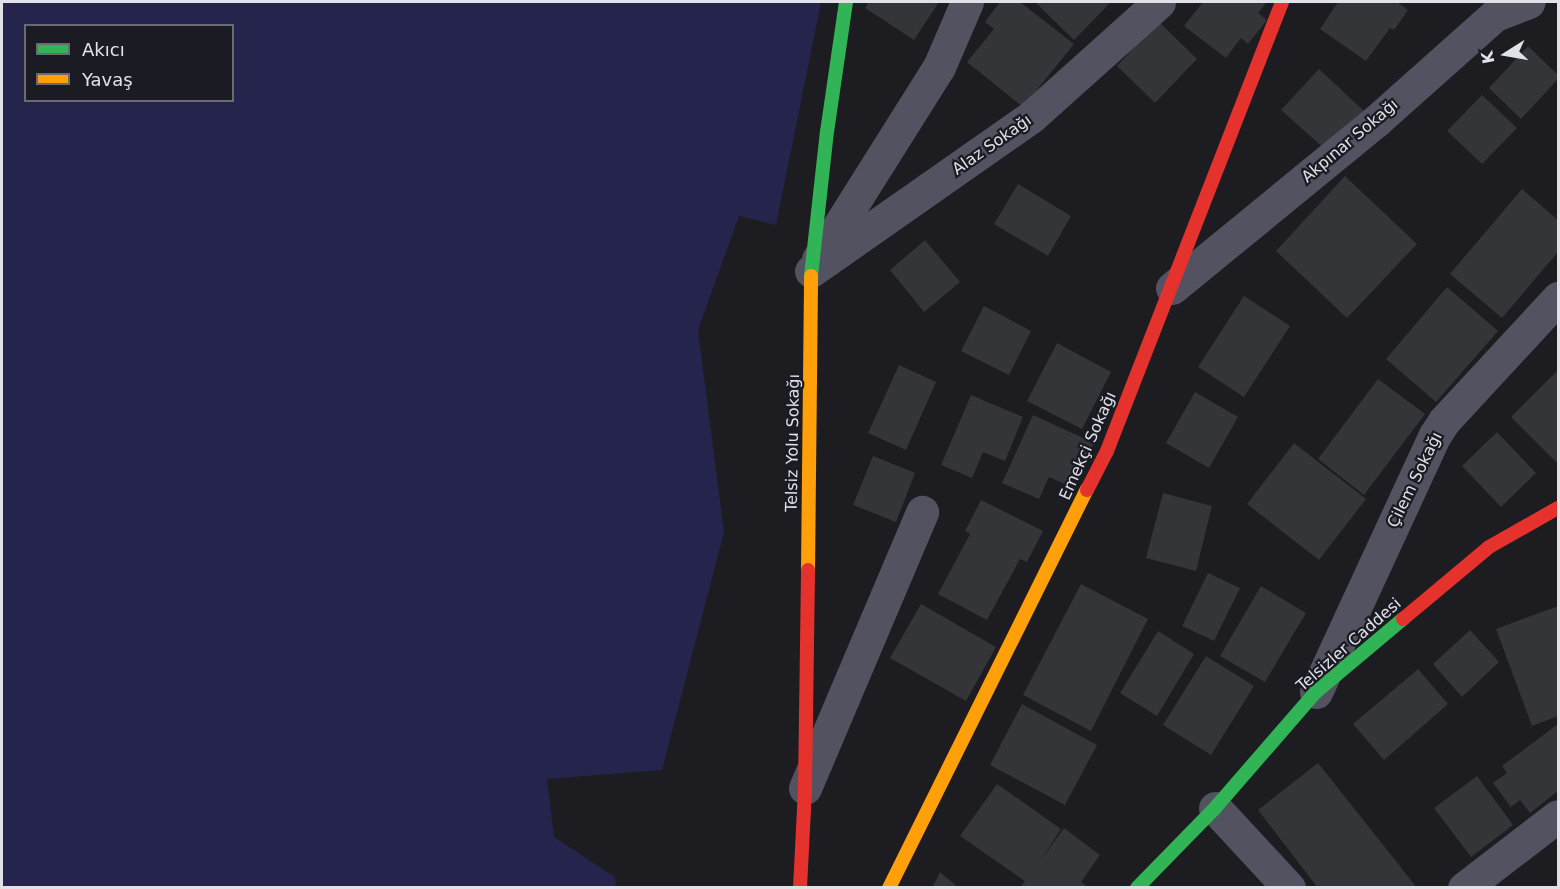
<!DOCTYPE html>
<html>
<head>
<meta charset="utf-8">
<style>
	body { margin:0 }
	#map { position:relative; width:1560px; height:889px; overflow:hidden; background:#1c1c21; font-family:"DejaVu Sans",sans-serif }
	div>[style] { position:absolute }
	.green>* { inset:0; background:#25244d }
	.building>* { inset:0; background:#343539 }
	.street>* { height:33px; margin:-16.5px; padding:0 16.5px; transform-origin:16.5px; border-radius:16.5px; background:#525260 }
	.fast>* { height:14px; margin:-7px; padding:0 7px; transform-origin:7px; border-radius:7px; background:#30b455 }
	.slow>* { height:14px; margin:-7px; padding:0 7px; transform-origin:7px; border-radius:7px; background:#ff9f0a }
	.jam>* { height:14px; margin:-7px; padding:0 7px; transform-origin:7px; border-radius:7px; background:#e5322d }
	span { translate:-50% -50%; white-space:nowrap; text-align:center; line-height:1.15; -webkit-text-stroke:4.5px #1a1b23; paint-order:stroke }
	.street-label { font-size:16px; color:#e1e2e8 }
	.frame { position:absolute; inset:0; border:3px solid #e1e2e8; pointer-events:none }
	.legend { position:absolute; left:24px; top:24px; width:210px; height:78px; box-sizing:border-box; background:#1a1b23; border:2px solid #6a6b72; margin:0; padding:8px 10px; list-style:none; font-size:18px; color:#e1e2e8 }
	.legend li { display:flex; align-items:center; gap:12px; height:30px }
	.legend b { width:30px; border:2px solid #6a6b72 }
	.north { position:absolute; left:1476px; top:24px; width:60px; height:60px; -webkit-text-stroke:4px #1a1b23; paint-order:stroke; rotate:259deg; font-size:16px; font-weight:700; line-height:24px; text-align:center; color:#e1e2e8 }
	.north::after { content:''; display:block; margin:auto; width:21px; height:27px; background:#e1e2e8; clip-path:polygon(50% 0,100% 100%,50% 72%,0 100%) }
</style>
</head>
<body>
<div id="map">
	<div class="green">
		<i style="clip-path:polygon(evenodd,2px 2px,821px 2px,776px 225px,739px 216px,698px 330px,724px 532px,662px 770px,547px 779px,554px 837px,615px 877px,616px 887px,2px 887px,2px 2px,26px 26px,232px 26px,232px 100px,26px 100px,26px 26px)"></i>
	</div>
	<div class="building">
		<i style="clip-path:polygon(869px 2px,939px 2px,914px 40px,865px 8px)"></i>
		<i style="clip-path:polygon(1000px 2px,1020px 2px,1074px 44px,1023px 107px,967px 62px,994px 29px,985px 22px)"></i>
		<i style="clip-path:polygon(1035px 2px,1111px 2px,1074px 40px)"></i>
		<i style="clip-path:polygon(1203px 2px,1267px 2px,1258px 13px,1267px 20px,1248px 44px,1241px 38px,1226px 58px,1184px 26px)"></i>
		<i style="clip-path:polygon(1338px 2px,1397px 2px,1408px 10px,1394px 30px,1390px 28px,1366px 61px,1320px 29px)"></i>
		<i style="clip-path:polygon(1158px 21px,1197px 59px,1155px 103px,1117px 66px)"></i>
		<i style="clip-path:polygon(1528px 46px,1558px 75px,1558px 79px,1521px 119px,1489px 88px)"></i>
		<i style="clip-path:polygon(1319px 69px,1364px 111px,1327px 151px,1281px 110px)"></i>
		<i style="clip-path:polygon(1482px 95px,1517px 128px,1482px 164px,1447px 131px)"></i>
		<i style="clip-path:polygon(1345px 176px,1417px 244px,1347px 318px,1276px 251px)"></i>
		<i style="clip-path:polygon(1018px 184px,1071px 216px,1048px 256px,994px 224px)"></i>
		<i style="clip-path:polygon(1522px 189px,1558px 220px,1558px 252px,1502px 318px,1450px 274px)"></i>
		<i style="clip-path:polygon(925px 240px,960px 282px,924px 312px,890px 270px)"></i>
		<i style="clip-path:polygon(1447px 287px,1498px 331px,1436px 402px,1386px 359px)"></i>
		<i style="clip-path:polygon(1244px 296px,1290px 326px,1244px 397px,1198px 367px)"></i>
		<i style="clip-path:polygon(984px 306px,1031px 331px,1009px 375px,961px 351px)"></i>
		<i style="clip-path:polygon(1057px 343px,1111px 372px,1082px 429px,1027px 401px)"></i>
		<i style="clip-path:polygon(899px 365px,936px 382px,906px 450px,868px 433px)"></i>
		<i style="clip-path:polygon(1558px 370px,1558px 460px,1556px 462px,1511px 417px)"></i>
		<i style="clip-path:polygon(1378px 379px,1425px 414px,1364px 495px,1318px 459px)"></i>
		<i style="clip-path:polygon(1195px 392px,1238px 417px,1209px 468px,1166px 443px)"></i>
		<i style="clip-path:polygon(971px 395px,1023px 417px,1005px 461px,983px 452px,972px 478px,941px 465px)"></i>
		<i style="clip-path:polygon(1033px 415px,1094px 443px,1074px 488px,1049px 477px,1039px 499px,1002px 483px)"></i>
		<i style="clip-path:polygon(1497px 432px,1536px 473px,1501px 507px,1462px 466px)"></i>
		<i style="clip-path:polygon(1294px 443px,1366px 499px,1319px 560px,1247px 504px)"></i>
		<i style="clip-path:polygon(873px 456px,915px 473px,896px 522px,853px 505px)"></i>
		<i style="clip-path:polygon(1163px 493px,1212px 506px,1196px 571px,1146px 558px)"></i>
		<i style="clip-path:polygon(981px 500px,1043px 531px,1027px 562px,1020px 559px,987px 620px,938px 594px,970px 534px,965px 531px)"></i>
		<i style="clip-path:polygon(1208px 573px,1240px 588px,1214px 641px,1182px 626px)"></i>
		<i style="clip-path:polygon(1081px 584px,1148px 619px,1091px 731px,1023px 695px)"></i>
		<i style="clip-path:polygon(1261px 586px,1306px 613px,1265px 682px,1220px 656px)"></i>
		<i style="clip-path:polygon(921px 604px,996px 647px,966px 701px,890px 658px)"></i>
		<i style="clip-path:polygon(1558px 606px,1558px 716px,1532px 726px,1496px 629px)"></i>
		<i style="clip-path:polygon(1470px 630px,1499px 662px,1462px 697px,1433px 664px)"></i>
		<i style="clip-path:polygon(1158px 631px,1194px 654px,1157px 716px,1120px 693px)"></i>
		<i style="clip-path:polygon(1206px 656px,1254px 686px,1211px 755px,1163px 725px)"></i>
		<i style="clip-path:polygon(1418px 669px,1448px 704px,1384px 760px,1353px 724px)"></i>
		<i style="clip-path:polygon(1022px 704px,1097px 745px,1065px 805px,990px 765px)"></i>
		<i style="clip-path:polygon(1558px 724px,1558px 791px,1530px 813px,1520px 800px,1511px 807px,1493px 783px,1507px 773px,1502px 766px)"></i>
		<i style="clip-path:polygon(1318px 763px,1388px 851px,1417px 888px,1318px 888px,1258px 810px)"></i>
		<i style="clip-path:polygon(1477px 776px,1513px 825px,1471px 857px,1434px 808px)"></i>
		<i style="clip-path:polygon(997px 784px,1061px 829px,1040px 861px,1064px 828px,1100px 855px,1081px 882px,1089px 888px,1020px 888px,1025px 881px,960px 836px)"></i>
		<i style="clip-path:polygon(940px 872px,959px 888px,932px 888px)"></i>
	</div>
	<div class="street">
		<i style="left:818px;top:259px;width:227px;rotate:-57.8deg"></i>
		<i style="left:939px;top:67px;width:71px;rotate:-66.7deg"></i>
		<i style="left:811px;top:271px;width:269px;rotate:-35deg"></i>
		<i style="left:1031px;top:117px;width:172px;rotate:-41.9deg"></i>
		<i style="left:1172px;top:288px;width:264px;rotate:-39.3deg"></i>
		<i style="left:1376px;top:121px;width:159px;rotate:-41.7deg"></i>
		<i style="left:1495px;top:15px;width:36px;rotate:-21deg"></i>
		<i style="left:1316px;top:692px;width:283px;rotate:-65.2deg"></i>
		<i style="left:1435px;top:435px;width:17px;rotate:-57deg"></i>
		<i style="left:1444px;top:421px;width:168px;rotate:-47.2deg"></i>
		<i style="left:805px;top:788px;width:300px;rotate:-67deg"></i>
		<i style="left:1215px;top:808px;width:109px;rotate:47.2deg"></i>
		<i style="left:1464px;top:888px;width:118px;rotate:-37.5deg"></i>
	</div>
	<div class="fast">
		<i style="left:811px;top:276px;width:145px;rotate:-83.7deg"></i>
		<i style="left:827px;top:132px;width:131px;rotate:-81.7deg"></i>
		<i style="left:1137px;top:888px;width:112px;rotate:-45.7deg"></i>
		<i style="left:1215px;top:808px;width:154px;rotate:-49deg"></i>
		<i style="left:1316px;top:692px;width:114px;rotate:-40deg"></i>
	</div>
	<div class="slow">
		<i style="left:808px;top:570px;width:294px;rotate:-89.4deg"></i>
		<i style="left:889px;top:888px;width:445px;rotate:-63.6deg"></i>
	</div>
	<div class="jam">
		<i style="left:1087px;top:490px;width:44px;rotate:-62.9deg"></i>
		<i style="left:1107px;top:451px;width:482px;rotate:-68.7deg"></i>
		<i style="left:1403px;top:619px;width:112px;rotate:-39.9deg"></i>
		<i style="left:1489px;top:547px;width:79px;rotate:-29.5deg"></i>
		<i style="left:800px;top:888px;width:100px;rotate:-87.1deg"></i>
		<i style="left:805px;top:788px;width:218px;rotate:-89.2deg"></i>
	</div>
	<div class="street-label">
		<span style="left:1350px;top:141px;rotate:-40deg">Akpınar Sokağı</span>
		<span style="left:992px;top:145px;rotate:-35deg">Alaz Sokağı</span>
		<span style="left:793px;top:443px;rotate:-89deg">Telsiz Yolu Sokağı</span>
		<span style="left:1088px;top:446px;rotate:-66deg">Emekçi Sokağı</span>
		<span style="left:1415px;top:480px;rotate:-64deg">Çilem Sokağı</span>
		<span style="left:1349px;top:645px;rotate:-41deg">Telsizler Caddesi</span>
	</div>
	<div class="frame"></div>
	<ul class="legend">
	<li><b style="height:8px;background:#30b455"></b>Akıcı</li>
	<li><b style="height:8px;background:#ff9f0a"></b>Yavaş</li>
	</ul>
	<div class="north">K</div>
</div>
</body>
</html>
